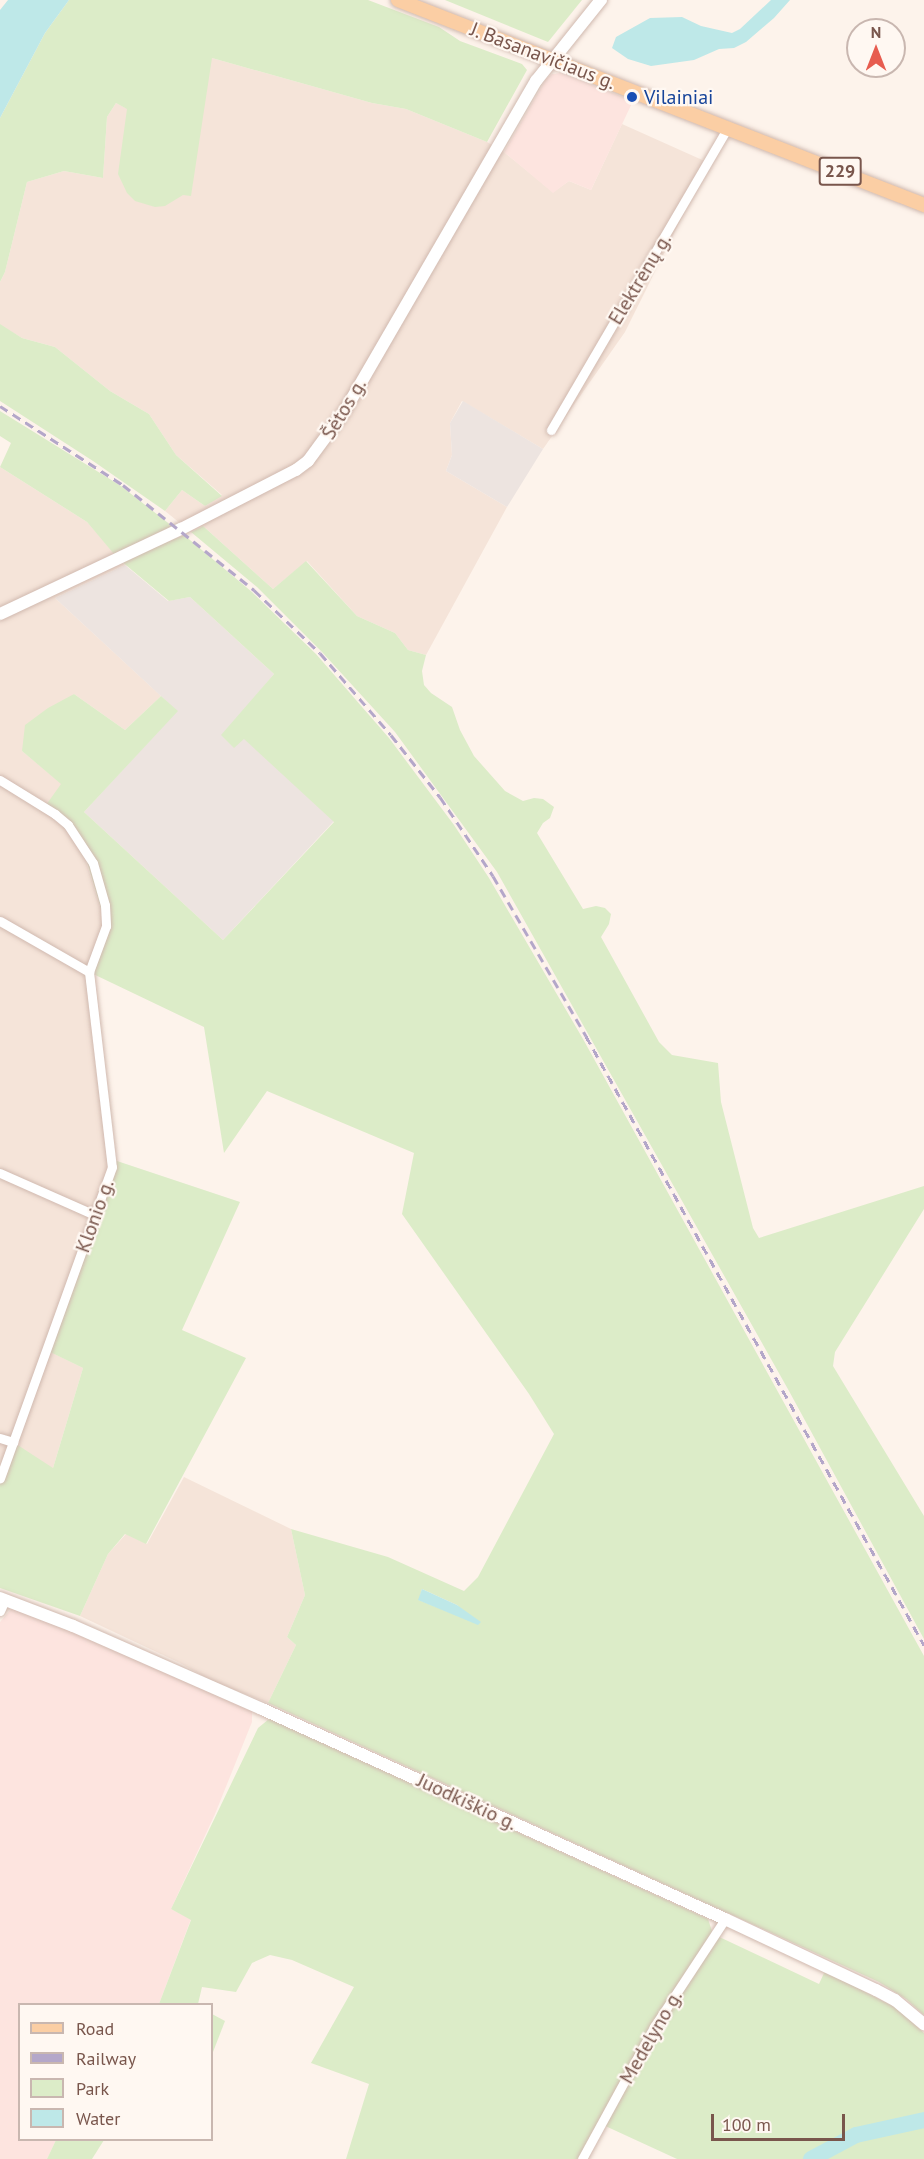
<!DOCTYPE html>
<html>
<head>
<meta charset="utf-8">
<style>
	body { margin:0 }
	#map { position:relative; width:924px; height:2159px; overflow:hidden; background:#fdf3eb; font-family:"PT Sans",sans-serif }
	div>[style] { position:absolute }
	.residential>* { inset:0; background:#f5e4d9 }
	.commercial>* { inset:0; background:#fde4df }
	.industrial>* { inset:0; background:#ede4e0 }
	.green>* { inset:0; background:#dcecc8 }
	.water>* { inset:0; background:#bee8e8 }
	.river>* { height:16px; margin:-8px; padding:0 8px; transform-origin:8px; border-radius:8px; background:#bee8e8 }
	.roads { filter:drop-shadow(0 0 2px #d0b9af) drop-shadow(0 0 2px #d0b9af) }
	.street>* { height:9px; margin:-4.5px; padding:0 4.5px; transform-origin:4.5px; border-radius:4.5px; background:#fff }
	.secondary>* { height:12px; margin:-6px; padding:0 6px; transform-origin:6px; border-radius:6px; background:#fff }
	.primary>* { height:14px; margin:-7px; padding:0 7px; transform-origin:7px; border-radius:7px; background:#fbcea4 }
	.rail>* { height:3px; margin-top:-1.5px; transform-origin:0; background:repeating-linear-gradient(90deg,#b4a7c9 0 9px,transparent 0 15px) }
	.dots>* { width:16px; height:16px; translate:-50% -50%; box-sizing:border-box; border:3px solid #fff8f2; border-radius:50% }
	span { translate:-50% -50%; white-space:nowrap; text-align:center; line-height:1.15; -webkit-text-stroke:4.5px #fff8f2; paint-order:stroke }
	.shield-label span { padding:2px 4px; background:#fff8f2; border:2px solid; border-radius:4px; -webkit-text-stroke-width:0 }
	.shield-label { font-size:18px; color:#79564c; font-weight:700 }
	.street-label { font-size:20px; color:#79564c }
	.transit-label { font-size:20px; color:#164399 }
	.left { translate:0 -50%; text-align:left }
	.legend { position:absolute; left:18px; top:2003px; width:195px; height:138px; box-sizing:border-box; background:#fff8f2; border:2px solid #c9b7b0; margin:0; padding:8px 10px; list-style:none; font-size:18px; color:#79564c }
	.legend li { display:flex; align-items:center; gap:12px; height:30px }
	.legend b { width:30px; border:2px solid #c9b7b0 }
	.north { position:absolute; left:846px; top:18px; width:60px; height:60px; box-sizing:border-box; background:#fff8f2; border:2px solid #c9b7b0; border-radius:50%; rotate:0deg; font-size:16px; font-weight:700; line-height:24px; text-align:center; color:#79564c }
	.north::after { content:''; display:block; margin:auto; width:21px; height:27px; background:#e75c4f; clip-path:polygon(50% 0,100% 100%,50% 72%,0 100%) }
	.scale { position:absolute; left:711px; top:2114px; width:134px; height:27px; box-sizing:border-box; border:3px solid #79564c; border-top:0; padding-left:8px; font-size:18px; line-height:21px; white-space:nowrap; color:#79564c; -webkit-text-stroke:4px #fff8f2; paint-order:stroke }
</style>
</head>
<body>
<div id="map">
	<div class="residential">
		<i style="clip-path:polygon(212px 58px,372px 103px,406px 109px,487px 142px,504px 152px,553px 192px,569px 181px,591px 190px,622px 124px,709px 163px,625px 332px,543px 449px,462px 401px,450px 423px,452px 455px,446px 471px,507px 507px,426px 655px,408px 650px,395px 633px,357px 616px,307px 561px,273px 589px,203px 526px,191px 532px,165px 511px,182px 490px,205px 506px,222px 495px,176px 455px,149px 414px,110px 391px,55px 347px,22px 338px,0 325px,0 282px,5px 272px,27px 182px,64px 171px,103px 178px,107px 117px,116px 103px,126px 108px)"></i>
		<i style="clip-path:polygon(0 467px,87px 522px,125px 565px,55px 598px,161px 696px,125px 730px,74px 694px,22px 751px,62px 784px,106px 926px,89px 972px,111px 1159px,47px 1350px,83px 1368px,53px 1468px,0 1478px)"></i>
		<i style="clip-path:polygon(184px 1477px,291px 1529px,305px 1595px,287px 1637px,296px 1645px,268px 1703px,212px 1681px,180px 1663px,80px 1616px,108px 1554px,126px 1534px,147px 1544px)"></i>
	</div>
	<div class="commercial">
		<i style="clip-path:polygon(561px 73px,633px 101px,591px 190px,569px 181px,553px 193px,504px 152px,546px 79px,552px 74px)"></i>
		<i style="clip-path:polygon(13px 1607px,118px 1650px,252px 1710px,252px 1722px,215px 1814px,171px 1909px,191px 1919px,159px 2004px,20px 2004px,20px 2140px,56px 2140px,47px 2159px,0 2159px,0 1622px)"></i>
	</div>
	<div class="industrial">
		<i style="clip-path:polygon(463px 401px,543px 449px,507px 507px,446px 471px,452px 455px,450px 423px)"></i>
		<i style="clip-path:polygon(125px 565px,168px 601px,190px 597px,274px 674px,254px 698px,244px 738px,334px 821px,223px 940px,84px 812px,177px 711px,55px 598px)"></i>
	</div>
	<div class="green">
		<i style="clip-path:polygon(69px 0,368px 0,439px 27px,460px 41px,522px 64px,527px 70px,487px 142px,406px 109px,372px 103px,212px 58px,191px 196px,183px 195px,165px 206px,155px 207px,135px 201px,127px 193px,118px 174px,127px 109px,116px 103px,107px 117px,103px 178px,64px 171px,27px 182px,5px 272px,0 282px,0 118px,45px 33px)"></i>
		<i style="clip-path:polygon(445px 0,582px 0,548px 42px)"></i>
		<i style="clip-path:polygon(0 324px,22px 338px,55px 347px,110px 391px,149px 414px,176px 455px,222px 496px,205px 506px,182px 490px,165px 511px,93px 461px,0 401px)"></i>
		<i style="clip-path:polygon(0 411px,121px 486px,172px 526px,114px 554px,87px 522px,0 467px,11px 443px,0 436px)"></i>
		<i style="clip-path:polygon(203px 526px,273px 589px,306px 561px,357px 616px,395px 633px,408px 650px,426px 655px,422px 671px,424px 685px,431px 693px,452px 707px,460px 730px,474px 756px,505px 791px,523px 801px,534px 798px,543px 799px,554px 807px,550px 818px,543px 823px,537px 833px,583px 909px,596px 906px,605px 908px,611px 914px,609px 924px,601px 937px,659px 1042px,672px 1055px,718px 1063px,721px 1102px,753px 1228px,759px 1238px,924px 1186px,924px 1209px,835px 1352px,833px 1366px,924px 1516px,924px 1639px,789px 1391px,497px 872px,395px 732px,322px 652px,257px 587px,191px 532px)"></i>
		<i style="clip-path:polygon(evenodd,184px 535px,252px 592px,316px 654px,389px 738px,454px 825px,489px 878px,583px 1039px,924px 1656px,924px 2015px,906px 1999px,879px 1982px,268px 1703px,296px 1645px,287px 1637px,305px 1595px,291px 1529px,388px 1557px,464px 1591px,478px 1577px,554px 1434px,529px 1394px,402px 1214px,414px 1153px,267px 1091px,224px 1153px,204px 1027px,89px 972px,106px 926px,81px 842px,46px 805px,61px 784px,22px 751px,25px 725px,48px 708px,74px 694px,125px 730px,161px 696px,178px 711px,84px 812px,223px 940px,334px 822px,244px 739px,234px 748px,221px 735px,274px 674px,190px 597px,169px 601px,121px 561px,184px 535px,422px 1589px,457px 1605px,478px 1624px,419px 1600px,422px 1589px)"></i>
		<i style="clip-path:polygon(111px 1159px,240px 1202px,182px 1330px,246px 1358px,146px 1544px,125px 1534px,108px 1554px,80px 1616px,0 1588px,0 1482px,13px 1442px,53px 1468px,83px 1368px,46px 1350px)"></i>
		<i style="clip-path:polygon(269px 1719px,708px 1919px,713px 1934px,819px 1984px,825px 1971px,896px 2008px,924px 2033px,924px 2159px,677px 2159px,601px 2124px,582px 2159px,346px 2159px,369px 2084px,311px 2063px,354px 1987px,292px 1960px,270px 1955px,252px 1963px,236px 1992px,202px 1987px,198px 2004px,159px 2004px,191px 1920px,171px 1909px,258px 1728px)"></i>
		<i style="clip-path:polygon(212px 2014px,225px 2021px,213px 2052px,212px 2051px)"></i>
		<i style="clip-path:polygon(56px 2140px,104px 2140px,92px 2159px,47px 2159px)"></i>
	</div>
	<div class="water">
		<i style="clip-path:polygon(8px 0,69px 0,45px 33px,0 118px,0 10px)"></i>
		<i style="clip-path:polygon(771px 0,790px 0,774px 18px,746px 42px,734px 48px,719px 49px,694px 60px,651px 66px,628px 59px,612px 48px,616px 37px,650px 18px,682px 17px,701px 26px,732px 33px,740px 29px)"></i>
		<i style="clip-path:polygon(422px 1589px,457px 1605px,481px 1622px,478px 1625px,418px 1600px)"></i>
	</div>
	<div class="river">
		<i style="left:811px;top:2159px;width:51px;rotate:-28.1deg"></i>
		<i style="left:856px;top:2135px;width:70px;rotate:-12.4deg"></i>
	</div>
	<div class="roads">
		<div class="street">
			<i style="left:551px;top:430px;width:351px;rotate:-59.7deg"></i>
			<i style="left:0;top:780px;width:65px;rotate:31.7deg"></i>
			<i style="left:55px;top:814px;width:17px;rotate:40deg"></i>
			<i style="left:68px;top:825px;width:45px;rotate:56.7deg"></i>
			<i style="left:93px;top:863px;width:44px;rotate:74.1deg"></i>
			<i style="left:105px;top:905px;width:21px;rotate:87deg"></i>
			<i style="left:106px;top:926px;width:49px;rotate:110.3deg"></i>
			<i style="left:0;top:921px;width:103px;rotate:29.8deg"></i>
			<i style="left:89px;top:972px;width:196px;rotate:83.3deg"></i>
			<i style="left:112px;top:1167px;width:331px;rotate:109.8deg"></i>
			<i style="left:0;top:1173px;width:104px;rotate:23.9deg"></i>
			<i style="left:0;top:1438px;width:14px;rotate:17deg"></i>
			<i style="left:0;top:1611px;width:12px;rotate:-66deg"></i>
			<i style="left:582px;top:2159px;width:150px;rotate:-61.4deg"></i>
			<i style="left:654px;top:2027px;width:129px;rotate:-56.7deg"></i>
		</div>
		<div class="secondary">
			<i style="left:0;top:614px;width:200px;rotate:-25.2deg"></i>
			<i style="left:181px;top:529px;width:129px;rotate:-27.2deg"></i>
			<i style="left:296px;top:470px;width:15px;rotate:-37deg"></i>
			<i style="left:308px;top:461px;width:61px;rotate:-53.7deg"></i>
			<i style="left:344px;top:412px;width:383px;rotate:-59.9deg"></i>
			<i style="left:536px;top:81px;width:104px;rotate:-51.3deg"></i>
			<i style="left:0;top:1598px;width:78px;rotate:21deg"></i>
			<i style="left:73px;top:1626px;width:206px;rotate:23.7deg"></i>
			<i style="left:262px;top:1709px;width:508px;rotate:24.4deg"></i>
			<i style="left:725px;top:1919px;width:167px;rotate:25.2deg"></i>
			<i style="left:876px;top:1990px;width:21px;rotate:28deg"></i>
			<i style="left:895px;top:2000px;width:38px;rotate:40deg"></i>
		</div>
		<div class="primary">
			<i style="left:398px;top:0;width:565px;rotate:21.29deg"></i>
		</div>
	</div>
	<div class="rail">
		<i style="left:0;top:406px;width:146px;rotate:32.7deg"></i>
		<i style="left:123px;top:485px;width:168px;rotate:38.7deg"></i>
		<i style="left:254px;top:590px;width:91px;rotate:43.7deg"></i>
		<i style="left:320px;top:653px;width:108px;rotate:49.1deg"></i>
		<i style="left:391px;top:735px;width:79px;rotate:51.7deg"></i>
		<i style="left:440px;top:797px;width:95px;rotate:56.1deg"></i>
		<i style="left:493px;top:876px;width:185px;rotate:59.8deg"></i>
		<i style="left:586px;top:1036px;width:697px;rotate:60.97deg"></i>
	</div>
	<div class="dots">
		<i style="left:632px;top:97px;background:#1a4fb4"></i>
	</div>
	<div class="shield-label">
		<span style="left:840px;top:171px">229</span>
	</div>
	<div class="street-label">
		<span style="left:543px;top:56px;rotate:21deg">J. Basanavičiaus g.</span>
		<span style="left:640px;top:279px;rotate:-59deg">Elektrėnų g.</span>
		<span style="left:344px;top:409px;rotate:-59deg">Šėtos g.</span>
		<span style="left:95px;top:1216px;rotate:-70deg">Klonio g.</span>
		<span style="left:467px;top:1802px;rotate:25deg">Juodkiškio g.</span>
		<span style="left:651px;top:2037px;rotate:-60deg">Medelyno g.</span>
	</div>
	<div class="transit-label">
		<span class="left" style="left:644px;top:97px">Vilainiai</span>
	</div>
	<ul class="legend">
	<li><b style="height:8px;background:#fbcea4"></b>Road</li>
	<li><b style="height:8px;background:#b4a7c9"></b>Railway</li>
	<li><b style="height:16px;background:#dcecc8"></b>Park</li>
	<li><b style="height:16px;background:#bee8e8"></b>Water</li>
	</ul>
	<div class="north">N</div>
	<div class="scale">100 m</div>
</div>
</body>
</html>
